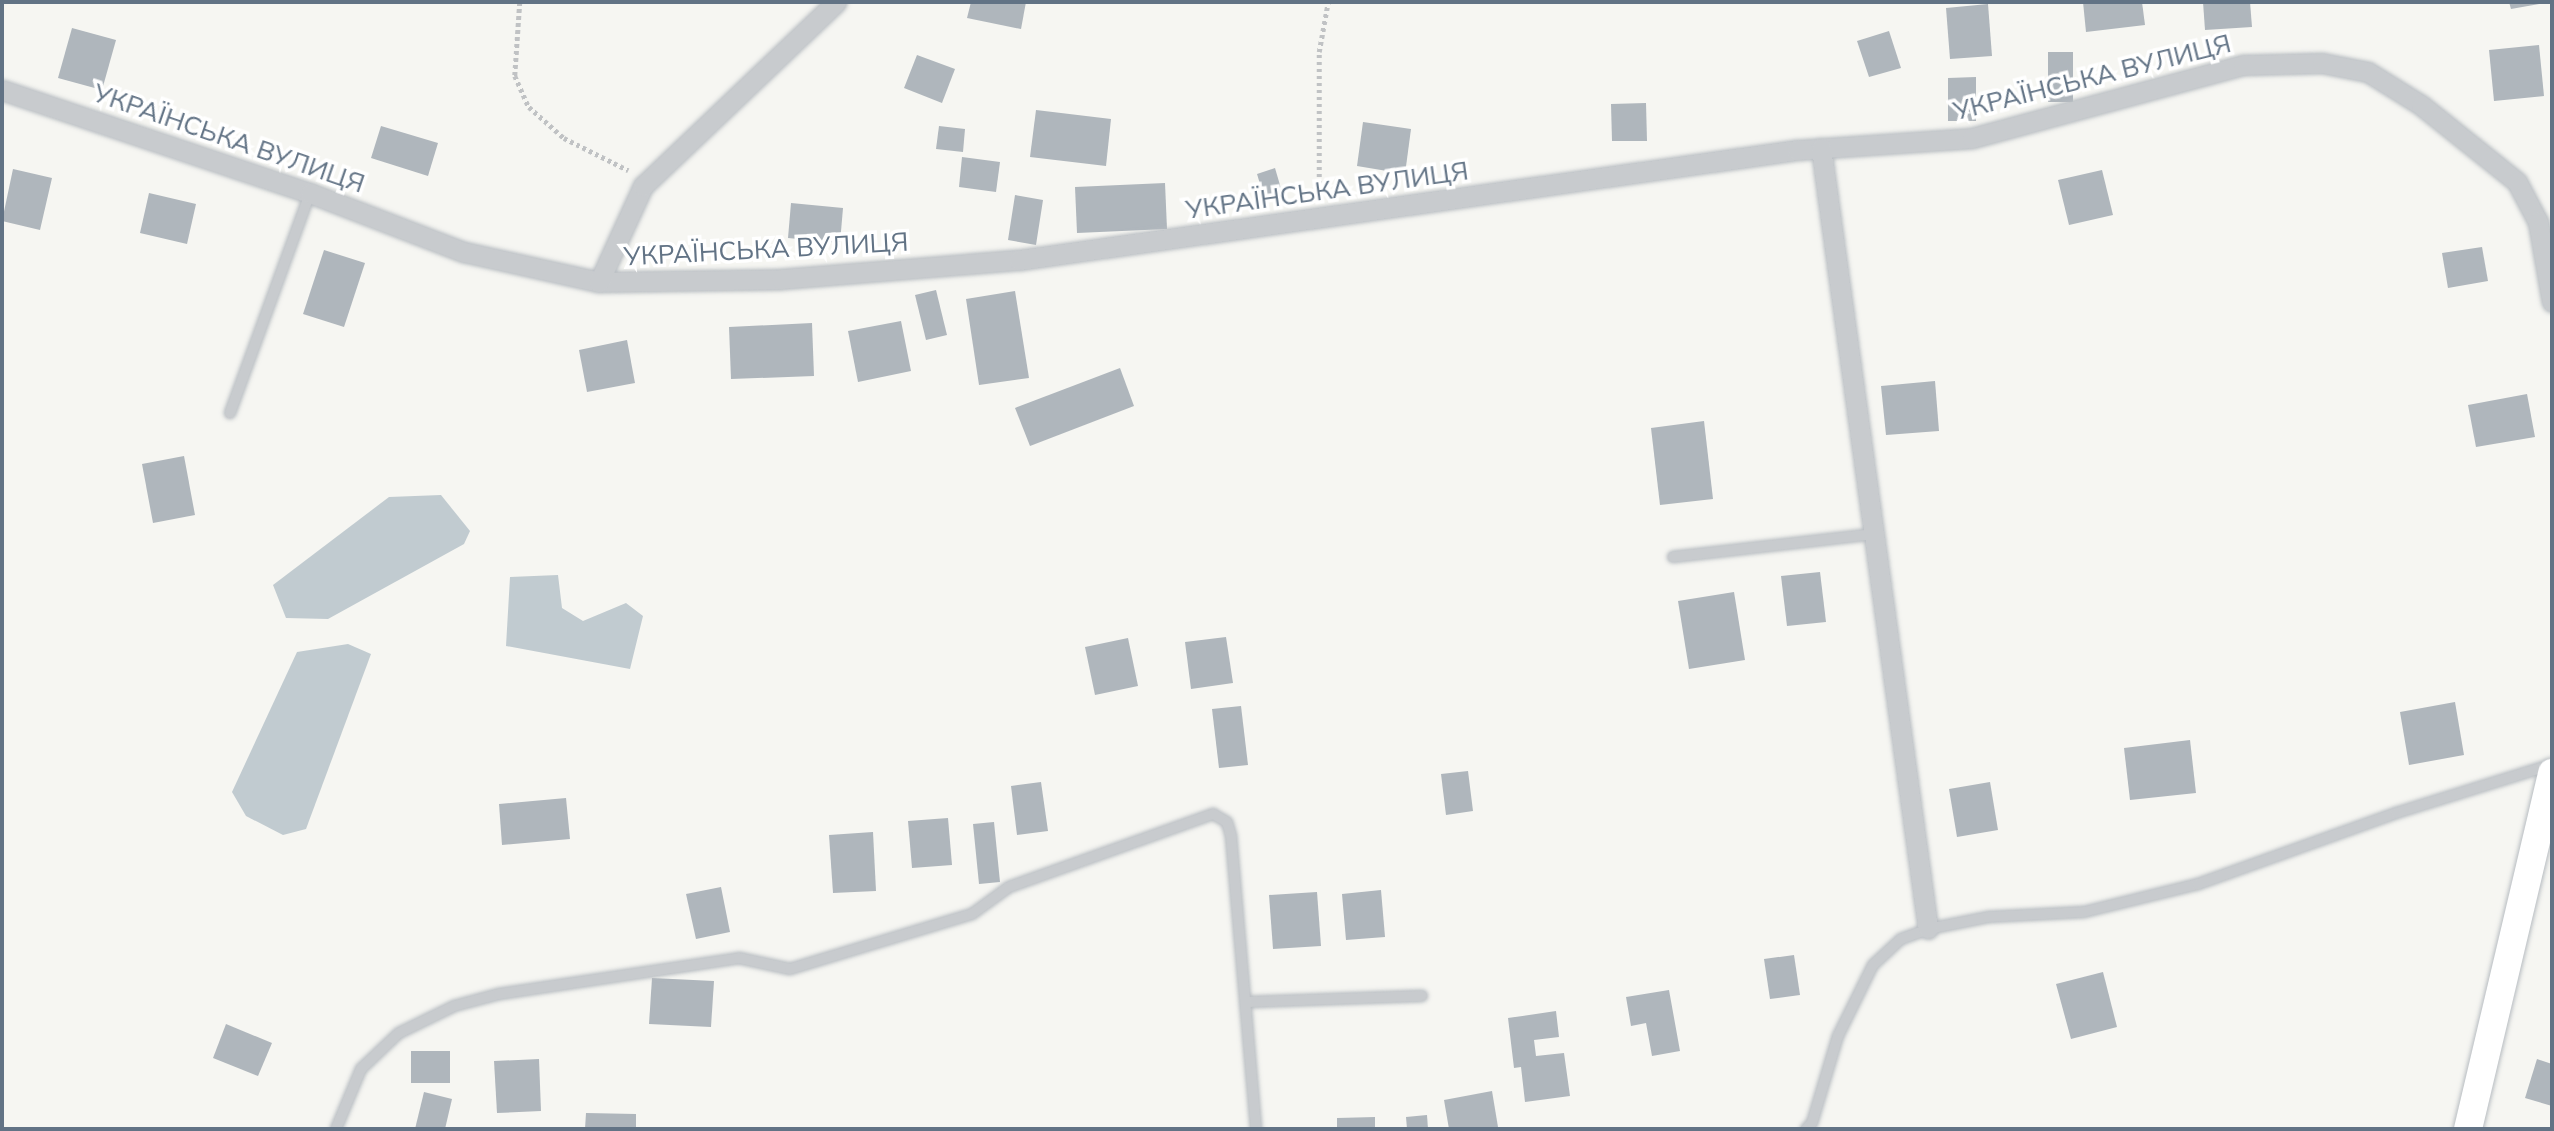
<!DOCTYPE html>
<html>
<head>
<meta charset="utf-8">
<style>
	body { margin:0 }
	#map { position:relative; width:2554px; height:1131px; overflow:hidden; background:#f6f6f2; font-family:Mulish,sans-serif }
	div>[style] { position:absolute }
	.water>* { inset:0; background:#c1cbd0 }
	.building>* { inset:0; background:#afb6bc }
	.path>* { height:4.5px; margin-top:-2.25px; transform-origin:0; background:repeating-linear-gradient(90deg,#c0c2c4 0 3.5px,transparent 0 7px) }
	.roads { filter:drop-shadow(0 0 2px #b7bcc1) drop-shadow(0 0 2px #b7bcc1) }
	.lane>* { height:10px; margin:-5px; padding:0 5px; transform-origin:5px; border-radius:5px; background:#c8cbce }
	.street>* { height:19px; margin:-9.5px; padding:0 9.5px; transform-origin:9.5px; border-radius:9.5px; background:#c8cbce }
	.secondary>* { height:28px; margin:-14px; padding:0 14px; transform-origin:14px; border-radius:14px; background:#fff }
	span { translate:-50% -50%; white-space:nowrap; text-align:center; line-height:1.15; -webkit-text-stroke:7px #fff; paint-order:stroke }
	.street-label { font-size:26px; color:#627385 }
	.frame { position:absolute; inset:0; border:4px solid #627385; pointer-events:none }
</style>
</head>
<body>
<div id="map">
	<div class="water">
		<i style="clip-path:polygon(441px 495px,470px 531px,464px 544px,328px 619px,286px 618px,273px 585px,389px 497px)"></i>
		<i style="clip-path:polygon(558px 575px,562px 608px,583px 621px,626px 603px,643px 616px,630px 669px,506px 646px,510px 577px)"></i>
		<i style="clip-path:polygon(348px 644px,371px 654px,306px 829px,283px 835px,246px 816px,232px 792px,297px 652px)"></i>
	</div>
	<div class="building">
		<i style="clip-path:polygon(971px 2px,1026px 2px,1021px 29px,967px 18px)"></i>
		<i style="clip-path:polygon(2083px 2px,2142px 2px,2145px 25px,2086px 32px)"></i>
		<i style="clip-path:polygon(2203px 2px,2250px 2px,2252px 27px,2205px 30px)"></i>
		<i style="clip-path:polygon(2509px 2px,2545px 2px,2545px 3px,2511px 9px)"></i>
		<i style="clip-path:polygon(1988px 4px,1992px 56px,1950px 59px,1946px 8px)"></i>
		<i style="clip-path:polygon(72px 28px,116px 40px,102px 90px,58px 78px)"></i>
		<i style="clip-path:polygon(1889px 31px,1901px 68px,1869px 77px,1857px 41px)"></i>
		<i style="clip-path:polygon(2539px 45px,2544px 96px,2494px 101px,2489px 50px)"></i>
		<i style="clip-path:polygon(2048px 52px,2073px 52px,2073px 102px,2048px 102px)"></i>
		<i style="clip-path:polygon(917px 55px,955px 69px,942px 103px,904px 88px)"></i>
		<i style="clip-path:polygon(1976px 77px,1976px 121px,1948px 121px,1948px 78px)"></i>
		<i style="clip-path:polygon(1646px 103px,1647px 141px,1612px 141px,1611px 104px)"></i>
		<i style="clip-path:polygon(1036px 110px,1111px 119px,1106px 166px,1030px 157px)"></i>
		<i style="clip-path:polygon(1363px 122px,1411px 129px,1405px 174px,1357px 166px)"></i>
		<i style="clip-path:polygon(381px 126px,438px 143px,428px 176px,371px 158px)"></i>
		<i style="clip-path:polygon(939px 126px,965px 129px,963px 152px,936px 149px)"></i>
		<i style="clip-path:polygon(962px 157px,1000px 162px,996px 192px,959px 187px)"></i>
		<i style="clip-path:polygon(1275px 168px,1282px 192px,1264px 197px,1257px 174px)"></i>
		<i style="clip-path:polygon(13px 169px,52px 178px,40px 230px,2px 221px)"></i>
		<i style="clip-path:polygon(2102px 170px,2113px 215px,2069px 225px,2058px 180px)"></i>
		<i style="clip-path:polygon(1165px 183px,1167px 229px,1077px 233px,1075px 187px)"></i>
		<i style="clip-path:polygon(149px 193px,196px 204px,187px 244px,140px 233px)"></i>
		<i style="clip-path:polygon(1015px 195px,1043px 200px,1036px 245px,1008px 240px)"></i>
		<i style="clip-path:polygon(791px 203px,843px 208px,840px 243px,788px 238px)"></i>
		<i style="clip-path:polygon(2482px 247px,2488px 281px,2448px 288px,2442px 253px)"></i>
		<i style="clip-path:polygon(324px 250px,365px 263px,344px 327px,303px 314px)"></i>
		<i style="clip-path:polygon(936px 290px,947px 335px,926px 340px,915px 295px)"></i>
		<i style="clip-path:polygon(1015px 291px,1029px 378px,979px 385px,966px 299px)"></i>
		<i style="clip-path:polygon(901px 321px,911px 371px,858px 382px,848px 331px)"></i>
		<i style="clip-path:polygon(812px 323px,814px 376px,731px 379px,729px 327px)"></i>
		<i style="clip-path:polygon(627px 340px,635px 383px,587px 392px,579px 350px)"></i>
		<i style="clip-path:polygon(1120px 368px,1134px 406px,1030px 446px,1015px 408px)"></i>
		<i style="clip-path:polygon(1935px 381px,1939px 431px,1886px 435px,1881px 386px)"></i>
		<i style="clip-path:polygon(2527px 394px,2535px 437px,2476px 447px,2468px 405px)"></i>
		<i style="clip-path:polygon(1704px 421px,1713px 499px,1660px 505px,1651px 428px)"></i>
		<i style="clip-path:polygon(184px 456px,195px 515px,153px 523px,142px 464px)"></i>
		<i style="clip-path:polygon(1820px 572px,1826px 622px,1787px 626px,1781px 576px)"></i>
		<i style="clip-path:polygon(1734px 592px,1745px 660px,1689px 669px,1678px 601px)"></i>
		<i style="clip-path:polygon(1226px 637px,1233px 683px,1191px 689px,1185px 642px)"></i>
		<i style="clip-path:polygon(1128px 638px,1138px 686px,1095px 695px,1085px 647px)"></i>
		<i style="clip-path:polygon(2455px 702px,2464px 755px,2409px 765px,2400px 712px)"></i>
		<i style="clip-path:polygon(1241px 706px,1248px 765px,1219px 768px,1212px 709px)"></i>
		<i style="clip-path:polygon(2190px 740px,2196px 793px,2130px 800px,2124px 748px)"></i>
		<i style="clip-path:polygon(1468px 771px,1473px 811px,1446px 815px,1441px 774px)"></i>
		<i style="clip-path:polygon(1041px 782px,1048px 831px,1017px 835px,1011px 786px)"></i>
		<i style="clip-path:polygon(1990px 782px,1998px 830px,1957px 837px,1949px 789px)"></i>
		<i style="clip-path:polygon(566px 798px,570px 839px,502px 845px,499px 804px)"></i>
		<i style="clip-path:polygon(948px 818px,952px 865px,912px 868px,908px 821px)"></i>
		<i style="clip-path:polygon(994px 822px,1000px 882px,979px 884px,973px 824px)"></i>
		<i style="clip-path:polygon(873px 832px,876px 891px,833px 893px,829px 835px)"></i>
		<i style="clip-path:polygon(721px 887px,730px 932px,696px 939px,686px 894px)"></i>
		<i style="clip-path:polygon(1381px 890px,1385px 937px,1346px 940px,1342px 894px)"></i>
		<i style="clip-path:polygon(1317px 892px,1321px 946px,1273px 949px,1269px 895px)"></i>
		<i style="clip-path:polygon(1794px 955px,1800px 995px,1770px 999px,1764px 959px)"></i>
		<i style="clip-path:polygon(2103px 972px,2117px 1027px,2071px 1039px,2056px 984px)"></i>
		<i style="clip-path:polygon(652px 978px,714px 981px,711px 1027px,649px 1024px)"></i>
		<i style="clip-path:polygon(1669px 990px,1680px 1051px,1652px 1056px,1646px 1023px,1631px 1026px,1626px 997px)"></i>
		<i style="clip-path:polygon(1556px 1011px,1559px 1037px,1534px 1040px,1536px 1056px,1564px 1053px,1570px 1096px,1525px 1102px,1521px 1067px,1514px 1068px,1508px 1018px)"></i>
		<i style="clip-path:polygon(226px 1024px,272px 1043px,258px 1076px,213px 1058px)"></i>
		<i style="clip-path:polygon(411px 1051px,450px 1051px,450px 1083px,411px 1083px)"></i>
		<i style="clip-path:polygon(539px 1059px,541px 1111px,497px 1113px,494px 1061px)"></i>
		<i style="clip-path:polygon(2537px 1059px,2552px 1064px,2552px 1106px,2525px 1098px)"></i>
		<i style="clip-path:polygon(1492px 1091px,1498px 1127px,1449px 1129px,1444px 1100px)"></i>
		<i style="clip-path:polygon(424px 1092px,452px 1099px,445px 1129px,415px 1129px)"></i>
		<i style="clip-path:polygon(586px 1113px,636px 1114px,636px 1129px,585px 1129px)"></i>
		<i style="clip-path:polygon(1427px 1115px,1428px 1129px,1407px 1129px,1406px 1117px)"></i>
		<i style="clip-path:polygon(1375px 1117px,1375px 1129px,1337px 1129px,1337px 1118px)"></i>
	</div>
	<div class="path">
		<i style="left:520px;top:2px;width:74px;rotate:93.9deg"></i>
		<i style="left:515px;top:76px;width:34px;rotate:66deg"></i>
		<i style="left:529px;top:107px;width:47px;rotate:41.5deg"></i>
		<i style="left:564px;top:138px;width:72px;rotate:26.6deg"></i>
		<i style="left:1319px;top:198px;width:146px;rotate:-90deg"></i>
		<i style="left:1319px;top:52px;width:51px;rotate:-79.8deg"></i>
	</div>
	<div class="roads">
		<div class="lane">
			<i style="left:230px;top:413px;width:234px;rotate:-70deg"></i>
			<i style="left:1673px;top:557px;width:202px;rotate:-6.5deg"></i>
			<i style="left:1246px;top:1002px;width:176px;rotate:-2deg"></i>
			<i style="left:336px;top:1129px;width:65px;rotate:-67.4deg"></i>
			<i style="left:361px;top:1069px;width:52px;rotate:-43.5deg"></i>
			<i style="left:399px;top:1033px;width:61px;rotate:-26.1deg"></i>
			<i style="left:454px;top:1006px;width:47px;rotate:-14.9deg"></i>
			<i style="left:499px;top:994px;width:243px;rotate:-8.5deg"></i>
			<i style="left:739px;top:958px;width:52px;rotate:12.2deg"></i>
			<i style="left:790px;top:969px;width:190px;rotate:-16.8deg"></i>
			<i style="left:972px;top:914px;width:46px;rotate:-36.1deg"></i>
			<i style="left:1009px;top:887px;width:217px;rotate:-19.7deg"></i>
			<i style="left:1213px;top:814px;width:16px;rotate:30deg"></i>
			<i style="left:1227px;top:822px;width:15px;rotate:74deg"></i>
			<i style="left:1231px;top:836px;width:294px;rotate:85.1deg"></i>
			<i style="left:1806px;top:1129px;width:8px;rotate:-45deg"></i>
			<i style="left:1812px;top:1123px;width:91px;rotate:-73.4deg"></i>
			<i style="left:1838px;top:1036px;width:79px;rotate:-63.8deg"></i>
			<i style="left:1873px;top:965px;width:38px;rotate:-43deg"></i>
			<i style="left:1901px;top:939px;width:29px;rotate:-20deg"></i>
			<i style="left:1928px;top:929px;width:61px;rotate:-11.3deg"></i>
			<i style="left:1988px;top:917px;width:96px;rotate:-3deg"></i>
			<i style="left:2084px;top:912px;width:117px;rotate:-13.8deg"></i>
			<i style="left:2198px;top:884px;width:210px;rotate:-19.7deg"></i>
			<i style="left:2396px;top:813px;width:161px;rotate:-17.3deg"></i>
		</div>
		<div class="street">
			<i style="left:2px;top:90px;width:325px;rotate:18.5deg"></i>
			<i style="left:310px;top:193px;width:165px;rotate:21deg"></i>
			<i style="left:464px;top:252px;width:138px;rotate:12.5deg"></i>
			<i style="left:599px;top:282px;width:182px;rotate:-0.9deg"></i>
			<i style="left:781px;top:279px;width:239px;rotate:-4.6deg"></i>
			<i style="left:1019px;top:260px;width:786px;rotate:-8.05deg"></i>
			<i style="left:1797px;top:150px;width:175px;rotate:-3.9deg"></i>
			<i style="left:1972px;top:138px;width:281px;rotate:-15.1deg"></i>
			<i style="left:2243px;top:65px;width:79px;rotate:-1.5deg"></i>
			<i style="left:2322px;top:63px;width:47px;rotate:11.1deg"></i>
			<i style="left:2368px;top:72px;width:62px;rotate:31.9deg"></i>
			<i style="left:2421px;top:105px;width:123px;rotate:38.7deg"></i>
			<i style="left:2517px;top:182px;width:45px;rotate:62.3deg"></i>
			<i style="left:2538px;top:222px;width:81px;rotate:80.1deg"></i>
			<i style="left:1821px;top:148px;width:788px;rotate:82.2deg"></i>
			<i style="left:599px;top:282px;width:106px;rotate:-65.4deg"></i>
			<i style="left:643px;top:186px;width:267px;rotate:-43.6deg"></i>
		</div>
		<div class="secondary">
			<i style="left:2468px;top:1129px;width:366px;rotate:-76.7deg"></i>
		</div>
	</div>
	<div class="street-label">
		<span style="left:2092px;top:77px;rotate:-14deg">УКРАЇНСЬКА ВУЛИЦЯ</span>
		<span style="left:229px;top:138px;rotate:19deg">УКРАЇНСЬКА ВУЛИЦЯ</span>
		<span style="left:1327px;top:190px;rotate:-8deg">УКРАЇНСЬКА ВУЛИЦЯ</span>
		<span style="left:766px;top:249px;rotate:-3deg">УКРАЇНСЬКА ВУЛИЦЯ</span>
	</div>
	<div class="frame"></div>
</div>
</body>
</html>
